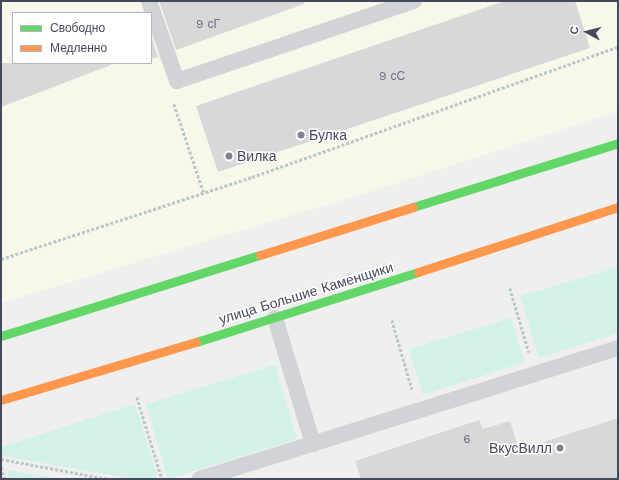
<!DOCTYPE html>
<html>
<head>
<meta charset="utf-8">
<style>
	body { margin:0 }
	#map { position:relative; width:619px; height:480px; overflow:hidden; background:#f0efef; font-family:"Work Sans",sans-serif }
	div>[style] { position:absolute }
	.commercial>* { inset:0; background:#f7f7ea }
	.green>* { inset:0; background:#d2f1e8 }
	.building>* { inset:0; background:#d8d8db }
	.path>* { height:2.5px; margin-top:-1.25px; transform-origin:0; background:repeating-linear-gradient(90deg,#bbc8c9 0 3px,transparent 0 5px) }
	.lane>* { height:16px; margin:-8px; padding:0 8px; transform-origin:8px; border-radius:8px; background:#d2d3d7 }
	.fast>* { height:9px; margin:-4.5px; padding:0 4.5px; transform-origin:4.5px; border-radius:4.5px; background:#63d668 }
	.slow>* { height:9px; margin:-4.5px; padding:0 4.5px; transform-origin:4.5px; border-radius:4.5px; background:#ff974d }
	.dots>* { width:11px; height:11px; translate:-50% -50%; box-sizing:border-box; border:2px solid #fff; border-radius:50% }
	span { translate:-50% -50%; white-space:nowrap; text-align:center; line-height:1.15; -webkit-text-stroke:3px #fff; paint-order:stroke }
	.number-label { font-size:12px; color:#6b6e7e }
	.number-label span { -webkit-text-stroke-width:0 }
	.poi-label { font-size:14px; color:#45495d }
	.left { translate:0 -50%; text-align:left }
	.right { translate:-100% -50%; text-align:right }
	.street-label { font-size:14px; color:#45495d }
	.frame { position:absolute; inset:0; border:2px solid #45495d; pointer-events:none }
	.legend { position:absolute; left:12px; top:12px; width:140px; height:52px; box-sizing:border-box; background:#fff; border:1px solid #b5b6be; margin:0; padding:5px 7px; list-style:none; font-size:12px; color:#45495d }
	.legend li { display:flex; align-items:center; gap:8px; height:20px }
	.legend b { width:20px; border:1px solid #b5b6be }
	.north { position:absolute; left:567px; top:12px; width:40px; height:40px; -webkit-text-stroke:3px #fff; paint-order:stroke; rotate:277deg; font-size:11px; font-weight:700; line-height:16px; text-align:center; color:#45495d }
	.north::after { content:''; display:block; margin:auto; width:14px; height:18px; background:#45495d; clip-path:polygon(50% 0,100% 100%,50% 72%,0 100%) }
</style>
</head>
<body>
<div id="map">
	<div class="commercial">
		<i style="clip-path:polygon(evenodd,1px 1px,618px 1px,618px 111px,389px 186px,1px 303px,1px 1px,13px 13px,151px 13px,151px 63px,13px 63px,13px 13px)"></i>
	</div>
	<div class="green">
		<i style="clip-path:polygon(618px 267px,618px 333px,539px 358px,520px 296px)"></i>
		<i style="clip-path:polygon(511px 318px,525px 362px,423px 395px,409px 349px)"></i>
		<i style="clip-path:polygon(275px 365px,297px 439px,168px 479px,146px 404px)"></i>
		<i style="clip-path:polygon(135px 404px,158px 479px,135px 479px,2px 456px,1px 447px)"></i>
		<i style="clip-path:polygon(7px 470px,59px 479px,9px 479px)"></i>
	</div>
	<div class="building">
		<i style="clip-path:polygon(159px 1px,304px 1px,304px 4px,176px 50px)"></i>
		<i style="clip-path:polygon(505px 1px,575px 1px,590px 48px,218px 172px,196px 106px)"></i>
		<i style="clip-path:polygon(151px 35px,158px 57px,151px 59px)"></i>
		<i style="clip-path:polygon(1px 63px,111px 63px,111px 65px,1px 107px)"></i>
		<i style="clip-path:polygon(618px 418px,618px 479px,361px 479px,355px 461px,479px 420px,483px 429px,510px 421px,519px 450px)"></i>
	</div>
	<div class="path">
		<i style="left:174px;top:104px;width:94px;rotate:71.4deg"></i>
		<i style="left:1px;top:259px;width:264px;rotate:-18.1deg"></i>
		<i style="left:252px;top:177px;width:388px;rotate:-19.6deg"></i>
		<i style="left:510px;top:288px;width:67px;rotate:73.5deg"></i>
		<i style="left:392px;top:320px;width:72px;rotate:73.8deg"></i>
		<i style="left:137px;top:397px;width:86px;rotate:73deg"></i>
		<i style="left:1px;top:459px;width:109px;rotate:10.6deg"></i>
		<i style="left:1px;top:467px;width:13px;rotate:72deg"></i>
	</div>
	<div class="lane">
		<i style="left:149px;top:1px;width:85px;rotate:70.7deg"></i>
		<i style="left:177px;top:81px;width:250px;rotate:-18.7deg"></i>
		<i style="left:275px;top:318px;width:132px;rotate:73.2deg"></i>
		<i style="left:200px;top:479px;width:438px;rotate:-17.4deg"></i>
	</div>
	<div class="fast">
		<i style="left:413px;top:207px;width:215px;rotate:-17.3deg"></i>
		<i style="left:1px;top:336px;width:271px;rotate:-17.4deg"></i>
		<i style="left:196px;top:342px;width:233px;rotate:-17.5deg"></i>
	</div>
	<div class="slow">
		<i style="left:260px;top:255px;width:160px;rotate:-17.4deg"></i>
		<i style="left:418px;top:272px;width:210px;rotate:-18deg"></i>
		<i style="left:1px;top:400px;width:203px;rotate:-16.6deg"></i>
	</div>
	<div class="dots">
		<i style="left:301px;top:135px;background:#818390"></i>
		<i style="left:229px;top:156px;background:#818390"></i>
		<i style="left:560px;top:448px;background:#818390"></i>
	</div>
	<div class="number-label">
		<span style="left:208px;top:25px">9 сГ</span>
		<span style="left:392px;top:77px">9 сС</span>
		<span style="left:467px;top:440px">6</span>
	</div>
	<div class="poi-label">
		<span class="left" style="left:309px;top:135px">Булка</span>
		<span class="left" style="left:237px;top:156px">Вилка</span>
		<span class="right" style="left:552px;top:448px">ВкусВилл</span>
	</div>
	<div class="street-label">
		<span style="left:306px;top:293px;rotate:-17deg">улица Большие Каменщики</span>
	</div>
	<div class="frame"></div>
	<ul class="legend">
	<li><b style="height:5px;background:#63d668"></b>Свободно</li>
	<li><b style="height:5px;background:#ff974d"></b>Медленно</li>
	</ul>
	<div class="north">С</div>
</div>
</body>
</html>
